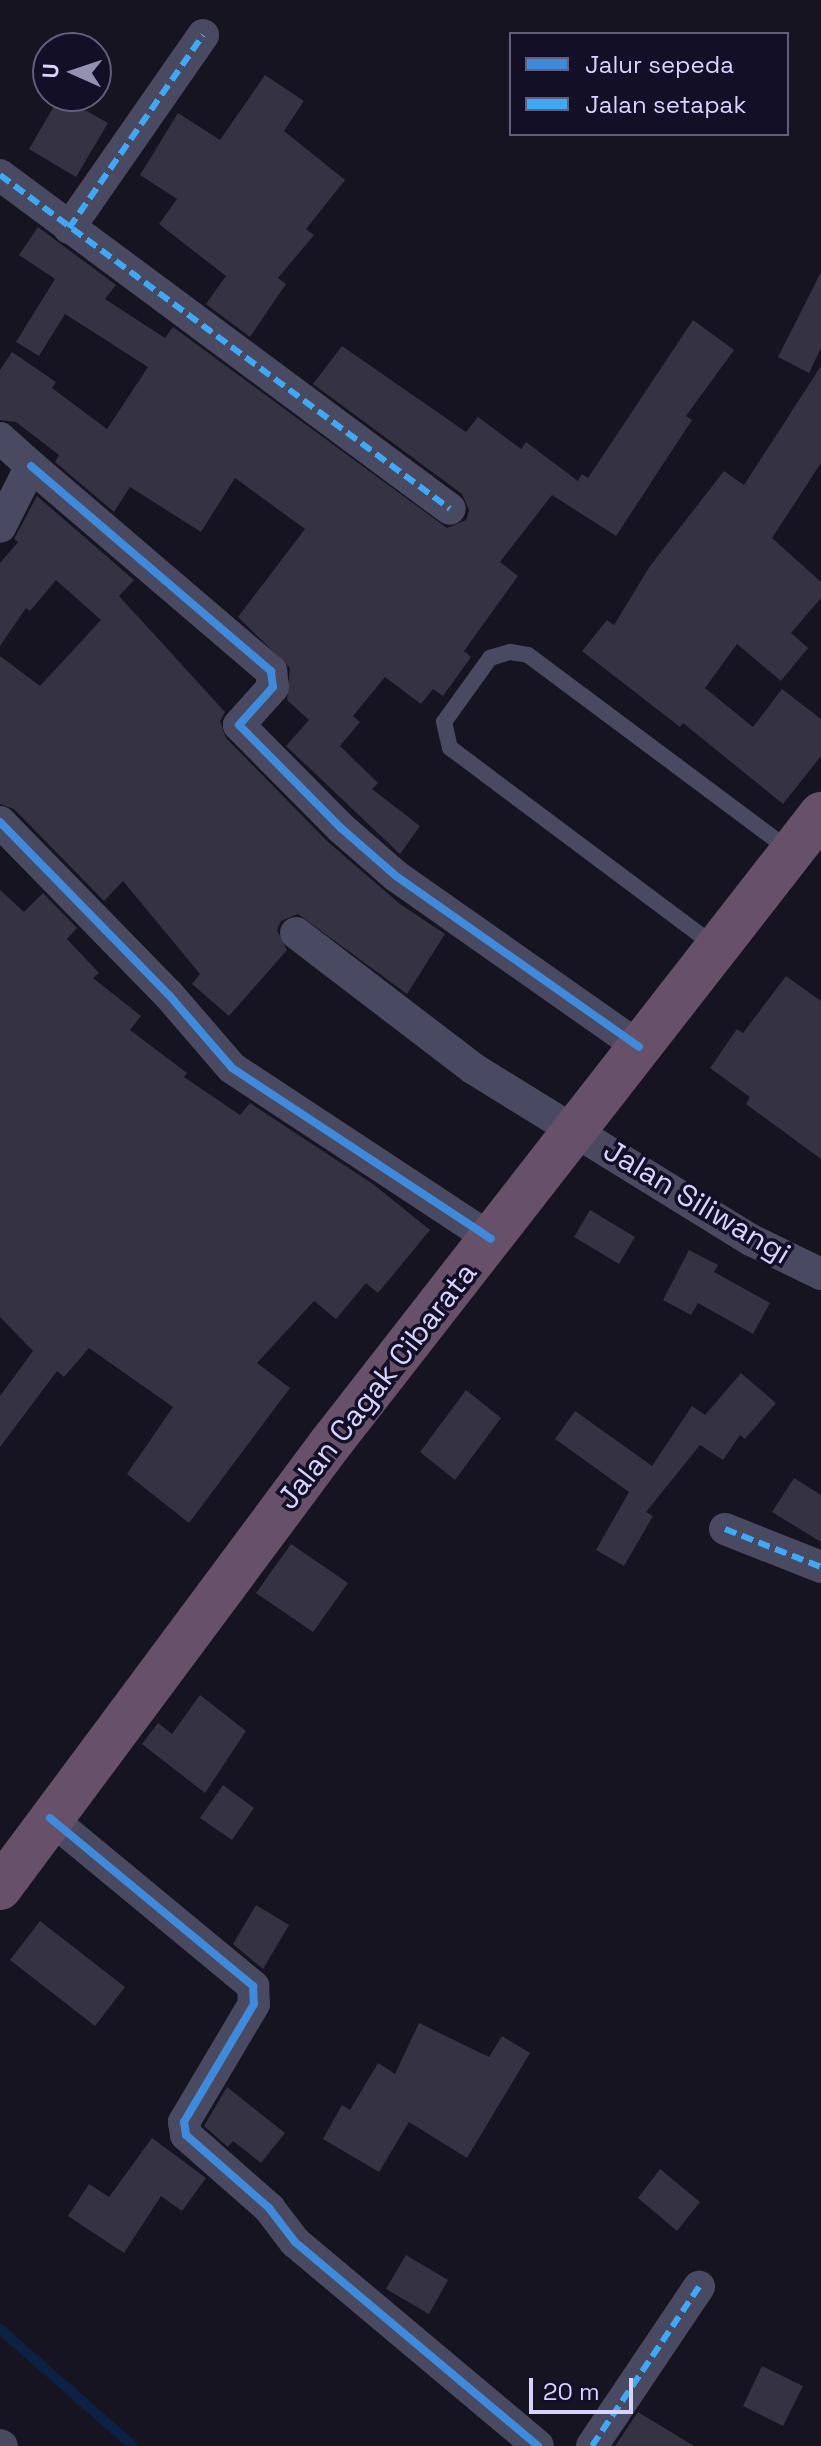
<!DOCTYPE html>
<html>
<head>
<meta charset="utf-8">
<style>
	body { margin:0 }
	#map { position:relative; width:821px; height:2446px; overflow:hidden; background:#161421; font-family:"Space Grotesk",sans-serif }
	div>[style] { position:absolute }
	.stream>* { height:10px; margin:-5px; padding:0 5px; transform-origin:5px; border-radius:5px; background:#0d2144 }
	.building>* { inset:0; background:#343243 }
	.lane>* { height:16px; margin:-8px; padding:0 8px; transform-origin:8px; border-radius:8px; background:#4a4962 }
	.street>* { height:32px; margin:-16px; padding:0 16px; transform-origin:16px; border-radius:16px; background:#4a4962 }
	.highway>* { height:44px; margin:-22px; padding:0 22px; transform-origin:22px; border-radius:22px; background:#67516a }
	.quiet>* { height:6px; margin-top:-3px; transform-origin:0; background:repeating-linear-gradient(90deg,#3fa9f5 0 12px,transparent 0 18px) }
	.cycleway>* { height:8px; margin:-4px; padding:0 4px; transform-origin:4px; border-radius:4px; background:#408adc }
	span { translate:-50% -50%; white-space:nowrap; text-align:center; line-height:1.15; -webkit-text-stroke:7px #130f26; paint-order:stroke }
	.street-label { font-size:30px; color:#d9d4ff }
	.legend { position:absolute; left:509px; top:32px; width:280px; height:104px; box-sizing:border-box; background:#130f26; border:2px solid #625e7d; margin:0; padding:10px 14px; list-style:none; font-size:24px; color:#d9d4ff }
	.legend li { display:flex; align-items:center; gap:16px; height:40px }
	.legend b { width:40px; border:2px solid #625e7d }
	.north { position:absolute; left:32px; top:32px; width:80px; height:80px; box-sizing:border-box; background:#130f26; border:2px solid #625e7d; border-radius:50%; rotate:273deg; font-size:22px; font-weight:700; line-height:32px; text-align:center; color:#d9d4ff }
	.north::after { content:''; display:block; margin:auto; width:28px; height:36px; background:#9591b1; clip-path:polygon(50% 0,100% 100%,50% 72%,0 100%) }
	.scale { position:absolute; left:529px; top:2378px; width:104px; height:36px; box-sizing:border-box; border:4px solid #d9d4ff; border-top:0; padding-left:10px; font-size:24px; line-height:28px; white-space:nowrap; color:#d9d4ff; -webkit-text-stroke:6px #130f26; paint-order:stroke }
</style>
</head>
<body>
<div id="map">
	<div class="stream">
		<i style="left:0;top:2329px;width:177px;rotate:41.3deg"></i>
	</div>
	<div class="building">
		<i style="clip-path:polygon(265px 75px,304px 101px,284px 131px,345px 180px,306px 229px,314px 235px,278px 278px,286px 284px,250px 337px,206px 304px,226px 276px,159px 224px,177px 199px,140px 175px,178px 113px,220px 140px)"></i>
		<i style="clip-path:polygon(60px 96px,108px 123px,76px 177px,29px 149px)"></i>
		<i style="clip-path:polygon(38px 227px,116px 285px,105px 299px,165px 338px,173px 327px,447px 528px,466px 520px,469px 510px,462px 494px,313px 384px,342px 346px,466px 432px,478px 417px,521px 449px,526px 442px,578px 481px,582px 474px,588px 478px,693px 320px,734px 350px,686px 416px,692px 420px,616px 536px,552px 495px,500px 562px,518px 576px,464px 651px,471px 657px,443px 696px,433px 689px,421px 704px,385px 677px,353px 716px,360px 722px,340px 746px,378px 783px,372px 789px,420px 826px,400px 854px,286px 746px,309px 720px,287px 700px,290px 668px,238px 617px,305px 529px,235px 478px,201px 532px,130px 487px,114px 512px,55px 462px,59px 455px,16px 422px,0 420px,0 370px,12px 352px,56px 382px,52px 388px,107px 429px,148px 367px,65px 314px,39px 356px,16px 342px,55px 279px,19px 255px)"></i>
		<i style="clip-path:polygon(821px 272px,821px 348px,809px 373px,778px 357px)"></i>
		<i style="clip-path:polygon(821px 366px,821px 463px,772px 538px,821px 582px,821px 598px,791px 633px,808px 648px,781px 681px,737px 644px,705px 688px,753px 727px,782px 689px,821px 719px,821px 756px,783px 804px,683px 723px,680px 727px,582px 651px,607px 620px,614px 625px,650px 566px,724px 471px,744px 485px)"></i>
		<i style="clip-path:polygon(37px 496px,134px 580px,119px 596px,225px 712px,220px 721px,226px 738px,328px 842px,400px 904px,445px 934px,407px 994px,298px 914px,281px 921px,277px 930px,287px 950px,229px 1016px,192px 984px,200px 974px,123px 881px,104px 901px,14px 809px,0 804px,0 656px,40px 686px,101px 620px,56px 580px,30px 611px,26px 608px,0 646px,0 563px,18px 542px,14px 539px)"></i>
		<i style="clip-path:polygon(0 890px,24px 912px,43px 893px,77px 928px,67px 939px,99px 973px,93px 978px,141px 1016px,130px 1030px,187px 1073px,184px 1077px,240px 1115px,250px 1103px,373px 1184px,430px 1230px,378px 1293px,366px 1283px,336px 1319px,314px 1301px,257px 1363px,290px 1388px,189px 1523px,127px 1474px,173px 1407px,89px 1348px,64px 1377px,57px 1371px,0 1447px,0 1396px,33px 1351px,0 1317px)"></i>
		<i style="clip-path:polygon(786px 976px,821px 1001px,821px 1159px,746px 1104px,750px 1097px,710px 1068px,737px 1029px,743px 1033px)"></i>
		<i style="clip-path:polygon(590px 1210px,635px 1237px,619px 1264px,574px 1237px)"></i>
		<i style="clip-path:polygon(689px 1250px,718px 1265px,714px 1272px,770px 1303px,753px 1334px,698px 1303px,691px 1315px,663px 1300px)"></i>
		<i style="clip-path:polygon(741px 1373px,776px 1403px,745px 1439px,740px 1435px,723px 1460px,700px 1445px,646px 1512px,653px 1516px,624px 1566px,596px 1550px,629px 1492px,555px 1439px,575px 1411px,652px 1466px,692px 1406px,705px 1415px)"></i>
		<i style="clip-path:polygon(466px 1390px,501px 1418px,455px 1480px,420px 1452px)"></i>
		<i style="clip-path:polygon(794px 1478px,821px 1495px,821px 1542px,772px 1512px)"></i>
		<i style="clip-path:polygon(291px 1544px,348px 1583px,313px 1632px,256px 1593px)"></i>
		<i style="clip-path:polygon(200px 1695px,246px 1731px,205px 1793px,142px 1744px,158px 1723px,172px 1734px)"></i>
		<i style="clip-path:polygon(223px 1785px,254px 1808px,232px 1840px,200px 1818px)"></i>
		<i style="clip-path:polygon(256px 1905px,289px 1925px,263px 1969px,233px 1944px)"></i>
		<i style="clip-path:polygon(40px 1921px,125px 1987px,95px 2026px,10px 1960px)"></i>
		<i style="clip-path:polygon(419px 2023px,489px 2057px,502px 2036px,530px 2053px,467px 2158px,409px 2122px,379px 2172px,323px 2139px,342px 2105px,350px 2110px,378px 2063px,395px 2074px)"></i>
		<i style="clip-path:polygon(227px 2087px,285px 2133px,261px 2163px,233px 2141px,228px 2147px,204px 2126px)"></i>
		<i style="clip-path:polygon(152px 2138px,206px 2178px,182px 2211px,161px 2196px,124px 2253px,68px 2216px,89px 2184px,109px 2197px)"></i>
		<i style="clip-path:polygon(660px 2169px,700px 2202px,677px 2231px,638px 2198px)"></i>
		<i style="clip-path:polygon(406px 2255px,448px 2280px,429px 2314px,386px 2289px)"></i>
		<i style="clip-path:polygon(762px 2366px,803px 2386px,783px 2426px,743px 2406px)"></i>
		<i style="clip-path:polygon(638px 2412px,694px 2446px,615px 2446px)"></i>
	</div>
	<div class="lane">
		<i style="left:715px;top:946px;width:331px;rotate:-143.2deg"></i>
		<i style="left:450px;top:748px;width:27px;rotate:-103deg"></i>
		<i style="left:444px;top:722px;width:79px;rotate:-54.3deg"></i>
		<i style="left:490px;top:658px;width:21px;rotate:-17deg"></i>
		<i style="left:510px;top:652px;width:18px;rotate:9deg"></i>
		<i style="left:528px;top:655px;width:329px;rotate:36.7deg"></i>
	</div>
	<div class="street">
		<i style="left:0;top:175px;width:560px;rotate:36.58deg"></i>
		<i style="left:69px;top:228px;width:235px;rotate:-55.2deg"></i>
		<i style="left:0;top:438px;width:42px;rotate:42.1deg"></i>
		<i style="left:31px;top:466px;width:68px;rotate:116.9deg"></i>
		<i style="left:31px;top:466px;width:316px;rotate:40.5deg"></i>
		<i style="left:271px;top:671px;width:16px;rotate:83deg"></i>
		<i style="left:273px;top:687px;width:51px;rotate:131.8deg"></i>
		<i style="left:239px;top:725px;width:145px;rotate:45.3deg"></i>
		<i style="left:341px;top:828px;width:73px;rotate:41.1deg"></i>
		<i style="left:396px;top:876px;width:297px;rotate:35.1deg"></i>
		<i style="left:0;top:822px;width:242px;rotate:45.7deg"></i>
		<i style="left:169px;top:995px;width:96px;rotate:49.2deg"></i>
		<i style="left:232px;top:1068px;width:310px;rotate:33.4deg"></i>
		<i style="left:296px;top:933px;width:224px;rotate:37.4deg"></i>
		<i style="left:474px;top:1069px;width:326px;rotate:31.7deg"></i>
		<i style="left:751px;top:1240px;width:78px;rotate:25.9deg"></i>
		<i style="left:725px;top:1529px;width:103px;rotate:21.6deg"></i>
		<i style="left:50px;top:1818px;width:264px;rotate:39.6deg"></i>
		<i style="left:253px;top:1986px;width:18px;rotate:87deg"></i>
		<i style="left:254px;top:2004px;width:137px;rotate:120.7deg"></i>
		<i style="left:184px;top:2122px;width:13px;rotate:81deg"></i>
		<i style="left:186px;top:2135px;width:111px;rotate:41.3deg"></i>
		<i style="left:269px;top:2208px;width:43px;rotate:52.6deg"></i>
		<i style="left:295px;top:2242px;width:317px;rotate:40deg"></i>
		<i style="left:0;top:2445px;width:2px;rotate:27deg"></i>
		<i style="left:592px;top:2446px;width:192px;rotate:-56.1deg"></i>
	</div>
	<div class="highway">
		<i style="left:0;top:1888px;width:553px;rotate:-53.38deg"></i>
		<i style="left:330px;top:1444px;width:799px;rotate:-52.07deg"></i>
	</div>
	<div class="quiet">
		<i style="left:0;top:175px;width:560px;rotate:36.58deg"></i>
		<i style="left:69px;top:228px;width:235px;rotate:-55.2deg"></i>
		<i style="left:725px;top:1529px;width:103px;rotate:21.6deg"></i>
		<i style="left:592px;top:2446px;width:192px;rotate:-56.1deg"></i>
	</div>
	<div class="cycleway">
		<i style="left:31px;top:466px;width:316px;rotate:40.5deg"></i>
		<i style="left:271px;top:671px;width:16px;rotate:83deg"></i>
		<i style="left:273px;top:687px;width:51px;rotate:131.8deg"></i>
		<i style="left:239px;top:725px;width:145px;rotate:45.3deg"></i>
		<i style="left:341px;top:828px;width:73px;rotate:41.1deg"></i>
		<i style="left:396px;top:876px;width:297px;rotate:35.1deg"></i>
		<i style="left:0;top:822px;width:242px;rotate:45.7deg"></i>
		<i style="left:169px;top:995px;width:96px;rotate:49.2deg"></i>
		<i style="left:232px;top:1068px;width:310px;rotate:33.4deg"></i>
		<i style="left:50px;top:1818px;width:264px;rotate:39.6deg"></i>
		<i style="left:253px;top:1986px;width:18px;rotate:87deg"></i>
		<i style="left:254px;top:2004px;width:137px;rotate:120.7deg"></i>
		<i style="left:184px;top:2122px;width:13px;rotate:81deg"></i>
		<i style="left:186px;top:2135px;width:111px;rotate:41.3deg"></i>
		<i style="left:269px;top:2208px;width:43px;rotate:52.6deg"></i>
		<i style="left:295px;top:2242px;width:317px;rotate:40deg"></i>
	</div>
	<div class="street-label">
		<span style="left:697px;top:1202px;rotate:31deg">Jalan Siliwangi</span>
		<span style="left:377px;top:1386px;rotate:-52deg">Jalan Cagak Cibarata</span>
	</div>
	<ul class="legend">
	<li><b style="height:10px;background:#408adc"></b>Jalur sepeda</li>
	<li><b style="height:10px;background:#3fa9f5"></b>Jalan setapak</li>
	</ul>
	<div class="north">U</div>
	<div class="scale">20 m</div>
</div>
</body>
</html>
